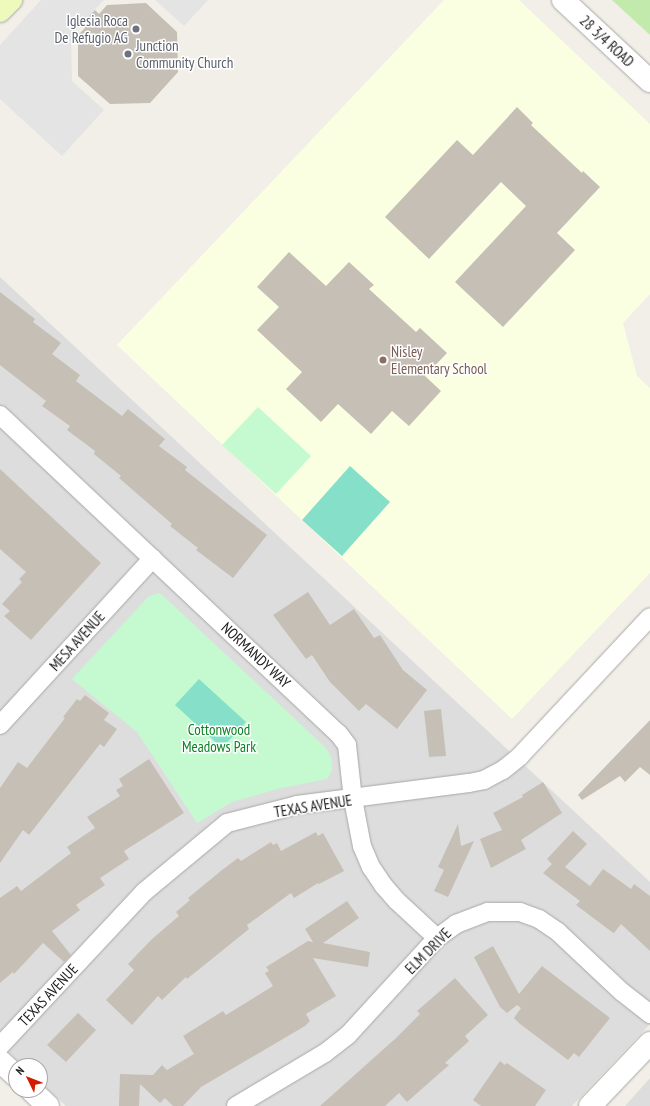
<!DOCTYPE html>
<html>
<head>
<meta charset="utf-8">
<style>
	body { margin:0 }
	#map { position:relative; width:650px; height:1106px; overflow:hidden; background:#f1efe7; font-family:"PT Sans Narrow",sans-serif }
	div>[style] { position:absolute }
	.residential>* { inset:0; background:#dedddd }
	.education>* { inset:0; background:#fbffe2 }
	.grass>* { inset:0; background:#c3eaad }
	.park>* { inset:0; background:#c5fad0 }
	.pitch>* { inset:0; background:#85dfc9 }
	.parking>* { inset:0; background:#e4e4e4 }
	.building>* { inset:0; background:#c6bfb6 }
	.roads { filter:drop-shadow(0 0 1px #a7a7a7) drop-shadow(0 0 1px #a7a7a7) }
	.minor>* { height:18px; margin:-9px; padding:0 9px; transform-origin:9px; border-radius:9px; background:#fff }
	.tertiary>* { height:22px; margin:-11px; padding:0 11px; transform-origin:11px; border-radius:11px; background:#fff }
	.secondary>* { height:22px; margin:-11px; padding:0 11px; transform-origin:11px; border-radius:11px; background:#eefabc }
	.dots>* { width:11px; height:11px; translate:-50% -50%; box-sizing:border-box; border:2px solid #fff; border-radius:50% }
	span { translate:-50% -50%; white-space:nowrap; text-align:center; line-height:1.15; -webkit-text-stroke:3px #fff; paint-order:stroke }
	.worship-label { font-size:15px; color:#5b616d }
	.right { translate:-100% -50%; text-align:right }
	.left { translate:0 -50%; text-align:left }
	.street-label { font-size:15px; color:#202020 }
	.education-label { font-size:15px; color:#785e54 }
	.park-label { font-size:15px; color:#0c8125 }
	.north { position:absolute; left:8px; top:1058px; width:40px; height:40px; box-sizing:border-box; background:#fff; border:1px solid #a6a6a6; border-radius:50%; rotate:313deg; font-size:11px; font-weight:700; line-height:16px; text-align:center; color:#202020 }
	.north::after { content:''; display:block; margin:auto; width:14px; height:18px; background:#d11c00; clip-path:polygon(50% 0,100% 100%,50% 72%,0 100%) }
</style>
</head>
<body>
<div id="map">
	<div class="residential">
		<i style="clip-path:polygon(0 277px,650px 882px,650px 1024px,572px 1106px,66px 1106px,40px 1082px,40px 1066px,23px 1066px,0 1044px)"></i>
		<i style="clip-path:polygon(650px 1078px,650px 1106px,625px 1106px)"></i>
	</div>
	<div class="education">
		<i style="clip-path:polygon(444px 0,519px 0,650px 124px,650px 294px,623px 323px,637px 376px,650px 388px,650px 573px,512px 719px,117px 345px)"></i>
	</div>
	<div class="grass">
		<i style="clip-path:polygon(612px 0,650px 0,650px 35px)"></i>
	</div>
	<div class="park">
		<i style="clip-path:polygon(258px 407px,311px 456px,276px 494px,222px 445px)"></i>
		<i style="clip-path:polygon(160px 593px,326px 748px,331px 757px,332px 770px,327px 779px,281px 788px,232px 802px,197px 823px,137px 732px,72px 679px,149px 596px)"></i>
	</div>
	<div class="pitch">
		<i style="clip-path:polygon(350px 466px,390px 502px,342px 556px,302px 520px)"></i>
		<i style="clip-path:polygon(199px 679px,246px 722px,222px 748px,175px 705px)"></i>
	</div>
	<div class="parking">
		<i style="clip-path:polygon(41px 0,104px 0,71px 35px,72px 81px,104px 110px,62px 156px,0 99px,0 45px)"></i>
		<i style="clip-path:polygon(155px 0,208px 0,184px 26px)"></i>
	</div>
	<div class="building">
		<i style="clip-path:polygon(146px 3px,177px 32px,178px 72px,150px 103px,110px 104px,78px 76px,78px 35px,85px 28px,81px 24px,95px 10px,99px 14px,107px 5px)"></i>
		<i style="clip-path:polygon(517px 107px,533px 123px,531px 125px,582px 173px,583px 171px,600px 187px,557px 233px,575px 250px,503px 327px,455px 282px,526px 206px,501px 182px,429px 259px,385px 217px,457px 140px,473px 155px)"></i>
		<i style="clip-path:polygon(289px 252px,326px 286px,349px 262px,374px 285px,369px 289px,416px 332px,420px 328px,447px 353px,425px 376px,441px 391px,409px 426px,392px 411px,371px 434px,338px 404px,321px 422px,286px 389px,302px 372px,257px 330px,279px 307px,257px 287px)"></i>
		<i style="clip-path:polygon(0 292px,35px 319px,33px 322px,61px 343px,52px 354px,80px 375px,76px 381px,122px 416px,128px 409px,165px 439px,159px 446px,187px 467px,185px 470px,267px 535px,233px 578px,196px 550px,198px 548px,170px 526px,172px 524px,119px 478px,121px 476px,94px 454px,95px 451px,67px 430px,70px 426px,42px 406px,46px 401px,0 365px)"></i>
		<i style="clip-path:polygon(0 469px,101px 563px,31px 640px,4px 616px,10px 611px,2px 604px,22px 582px,19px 579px,26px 572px,0 549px)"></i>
		<i style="clip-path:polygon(308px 592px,330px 625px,354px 609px,374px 638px,380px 635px,403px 670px,427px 690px,397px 729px,366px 704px,359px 711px,330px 682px,312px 655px,306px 659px,273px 615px)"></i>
		<i style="clip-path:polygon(85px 695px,109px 713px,104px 720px,117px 729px,104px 747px,100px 744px,29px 835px,23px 830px,0 863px,0 788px,18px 762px,27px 768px,65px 718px,63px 717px,77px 699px,80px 701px)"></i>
		<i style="clip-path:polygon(441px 709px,446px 756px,429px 757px,424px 711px)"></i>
		<i style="clip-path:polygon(650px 720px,650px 775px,640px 767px,625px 782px,620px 776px,582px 800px,578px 795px)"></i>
		<i style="clip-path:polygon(149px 759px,184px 813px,124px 851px,129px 859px,100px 878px,105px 885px,76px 905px,80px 910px,52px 931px,71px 955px,64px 962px,43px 943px,14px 974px,13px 972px,0 983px,0 898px,17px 886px,21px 891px,71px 853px,67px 847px,95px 828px,87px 817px,120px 796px,116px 790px,123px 786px,119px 779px)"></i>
		<i style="clip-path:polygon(543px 782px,562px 813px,521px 840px,526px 849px,491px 868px,480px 839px,502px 830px,493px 813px,523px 797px,522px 795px)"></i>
		<i style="clip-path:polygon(458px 824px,461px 846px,474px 841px,448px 897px,434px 891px,444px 870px,438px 867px)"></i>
		<i style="clip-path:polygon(573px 831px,587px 844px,565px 867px,590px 886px,603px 869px,631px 889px,634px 884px,650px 896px,650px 951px,621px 924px,614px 933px,612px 932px,576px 905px,580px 901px,543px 873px,552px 864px,547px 859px)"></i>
		<i style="clip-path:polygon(316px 832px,318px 836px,323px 833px,344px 871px,319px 884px,318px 883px,294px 898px,291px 893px,247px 925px,249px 929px,187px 979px,186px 977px,162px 1000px,158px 996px,132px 1025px,106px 1000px,134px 970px,128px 964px,152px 939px,179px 916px,176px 912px,190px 900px,188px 898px,222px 870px,238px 858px,241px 861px,271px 842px,273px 845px,277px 843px,281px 851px)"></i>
		<i style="clip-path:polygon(347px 901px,359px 918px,323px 943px,370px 952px,368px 967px,313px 958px,336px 996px,306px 1014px,310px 1021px,305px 1026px,201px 1087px,183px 1106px,173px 1106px,165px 1098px,160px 1103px,140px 1084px,139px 1106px,119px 1106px,120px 1074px,153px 1075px,162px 1065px,167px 1070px,194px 1054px,183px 1036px,223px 1011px,226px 1015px,273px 986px,265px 973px,269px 971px,266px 967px,308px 941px,313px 942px,305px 929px)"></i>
		<i style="clip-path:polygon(493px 946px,519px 994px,542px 966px,610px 1018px,579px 1057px,574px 1053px,568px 1060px,520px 1024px,514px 1018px,521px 1008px,517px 1005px,507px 1013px,500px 1007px,474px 957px)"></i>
		<i style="clip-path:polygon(455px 978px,488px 1015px,465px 1036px,469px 1041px,445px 1063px,449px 1065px,407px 1102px,399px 1093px,385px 1106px,320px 1106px,396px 1038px,420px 1014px,417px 1011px)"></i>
		<i style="clip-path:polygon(78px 1013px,96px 1030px,66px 1062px,47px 1045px)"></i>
		<i style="clip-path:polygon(500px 1061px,505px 1065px,507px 1063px,546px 1090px,535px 1106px,481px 1106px,473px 1100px)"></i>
	</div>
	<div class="roads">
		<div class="minor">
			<i style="left:0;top:415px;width:464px;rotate:43.3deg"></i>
			<i style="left:338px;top:733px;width:15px;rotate:53deg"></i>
			<i style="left:347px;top:745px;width:54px;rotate:83.7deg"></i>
			<i style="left:353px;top:799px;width:48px;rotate:79.2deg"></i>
			<i style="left:362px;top:846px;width:23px;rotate:67deg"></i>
			<i style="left:371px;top:867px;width:22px;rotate:56deg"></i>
			<i style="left:383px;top:885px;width:21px;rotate:49deg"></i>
			<i style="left:397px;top:901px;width:54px;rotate:42.8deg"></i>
			<i style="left:0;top:725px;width:226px;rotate:-47.5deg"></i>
			<i style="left:0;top:1046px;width:211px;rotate:-46.9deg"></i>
			<i style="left:144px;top:892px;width:108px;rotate:-39.7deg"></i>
			<i style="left:227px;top:823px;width:72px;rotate:-14.4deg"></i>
			<i style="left:297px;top:805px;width:173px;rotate:-7.3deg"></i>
			<i style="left:469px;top:783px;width:15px;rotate:-11deg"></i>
			<i style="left:484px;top:780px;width:21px;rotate:-28deg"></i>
			<i style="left:503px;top:770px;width:22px;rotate:-39deg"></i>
			<i style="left:520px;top:756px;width:190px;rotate:-46.9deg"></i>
			<i style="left:236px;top:1106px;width:104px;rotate:-30.8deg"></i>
			<i style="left:325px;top:1053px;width:29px;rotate:-38deg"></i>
			<i style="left:348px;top:1035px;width:132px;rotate:-47.5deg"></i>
			<i style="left:437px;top:938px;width:24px;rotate:-36deg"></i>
			<i style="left:456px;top:924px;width:34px;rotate:-21deg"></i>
			<i style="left:488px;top:912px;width:32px"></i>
			<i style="left:520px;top:912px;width:20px;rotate:20deg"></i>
			<i style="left:539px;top:919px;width:23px;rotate:34deg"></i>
			<i style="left:558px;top:932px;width:88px;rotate:43.2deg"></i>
			<i style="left:622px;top:992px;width:36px;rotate:38deg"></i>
		</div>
		<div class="tertiary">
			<i style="left:563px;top:0;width:119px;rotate:43deg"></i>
			<i style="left:0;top:1061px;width:22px;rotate:43deg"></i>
			<i style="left:31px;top:1090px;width:23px;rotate:43deg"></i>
			<i style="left:590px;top:1106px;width:87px;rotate:-46.4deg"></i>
		</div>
		<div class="secondary">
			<i style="left:0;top:11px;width:16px;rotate:-45deg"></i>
		</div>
	</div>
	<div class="dots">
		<i style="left:136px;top:29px;background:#6b7280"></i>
		<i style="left:128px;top:54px;background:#6b7280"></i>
		<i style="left:383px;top:360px;background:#8d6e63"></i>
	</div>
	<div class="worship-label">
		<span class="right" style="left:128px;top:29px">Iglesia Roca<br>De Refugio AG</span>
		<span class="left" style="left:136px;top:54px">Junction<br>Community Church</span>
	</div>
	<div class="street-label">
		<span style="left:607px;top:41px;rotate:43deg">28 3/4 ROAD</span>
		<span style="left:77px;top:641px;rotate:-48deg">MESA AVENUE</span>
		<span style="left:256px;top:655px;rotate:43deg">NORMANDY WAY</span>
		<span style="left:313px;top:806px;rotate:-9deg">TEXAS AVENUE</span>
		<span style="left:428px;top:951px;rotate:-45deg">ELM DRIVE</span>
		<span style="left:48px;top:995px;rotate:-47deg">TEXAS AVENUE</span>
	</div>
	<div class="education-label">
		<span class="left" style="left:391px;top:360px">Nisley<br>Elementary School</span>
	</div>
	<div class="park-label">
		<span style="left:219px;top:738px">Cottonwood<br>Meadows Park</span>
	</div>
	<div class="north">N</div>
</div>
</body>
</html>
